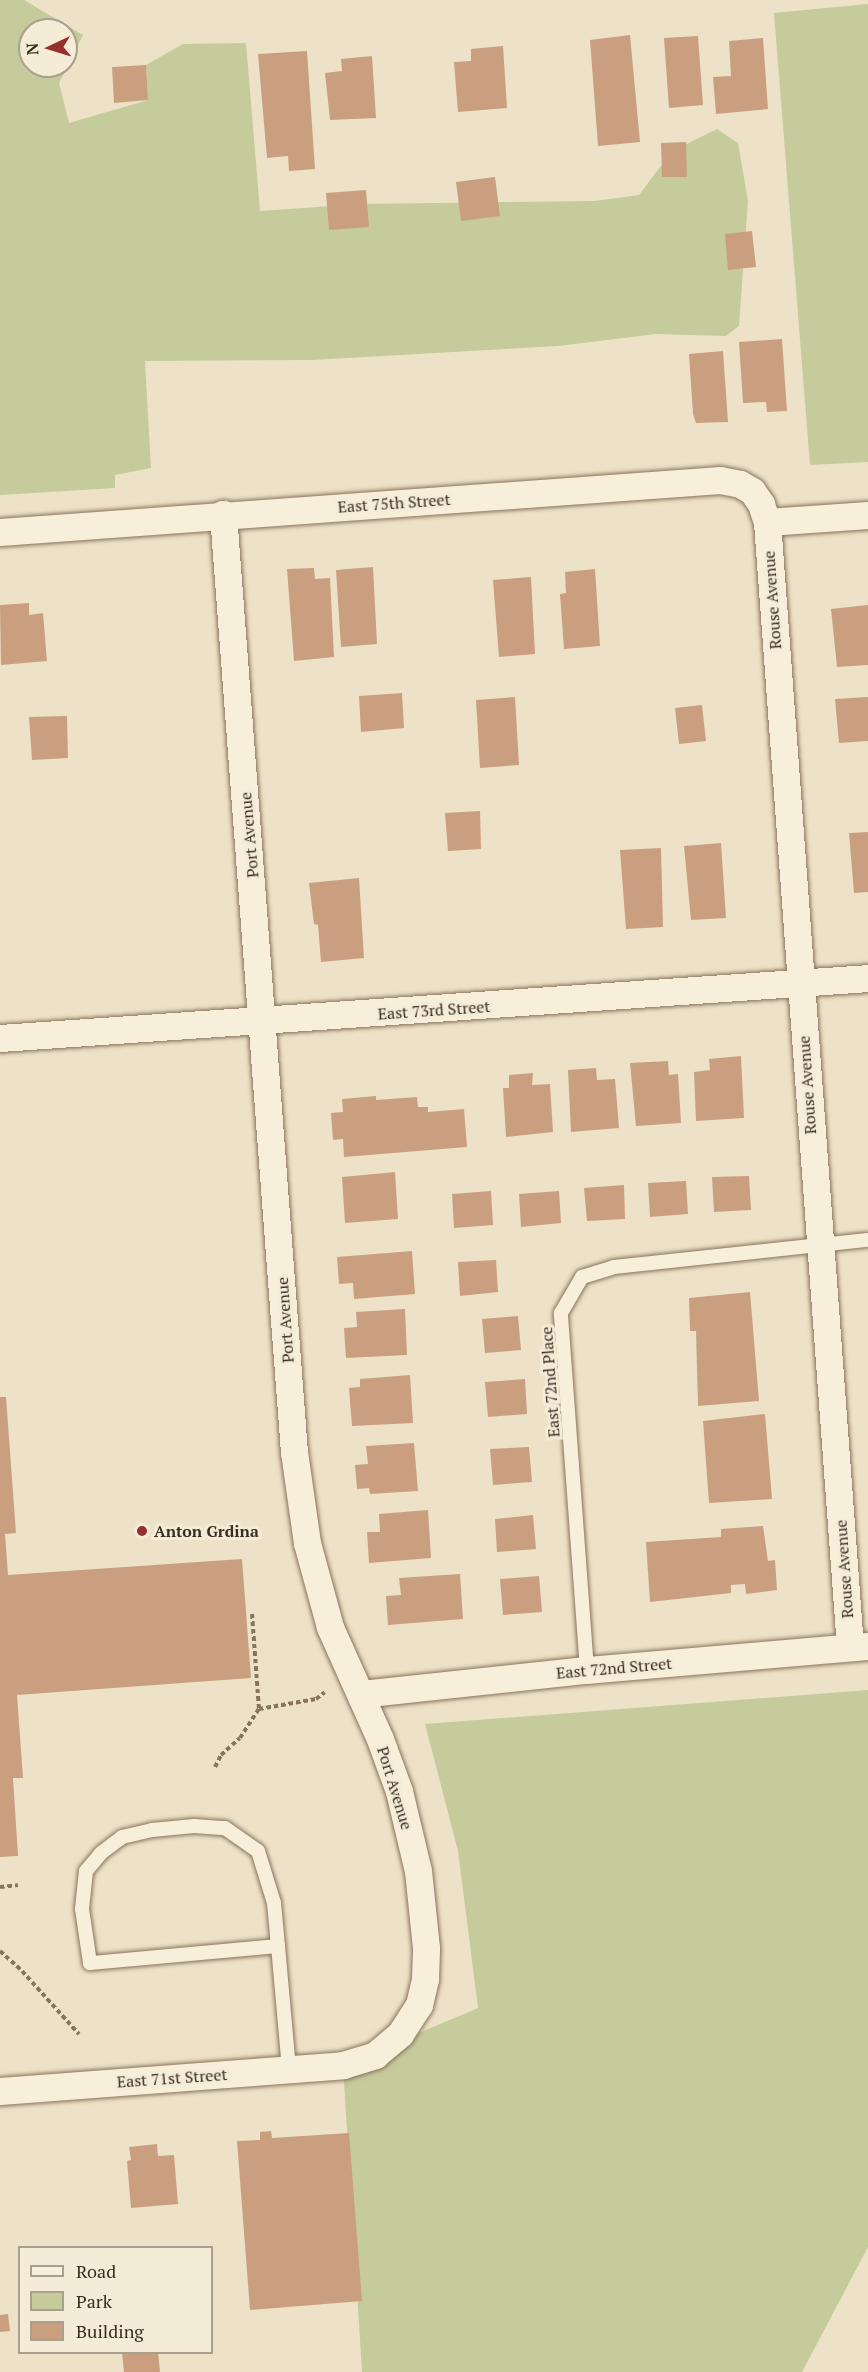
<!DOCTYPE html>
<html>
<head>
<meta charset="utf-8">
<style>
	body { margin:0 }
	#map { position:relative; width:868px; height:2372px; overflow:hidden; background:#ede2c7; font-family:"PT Serif",serif }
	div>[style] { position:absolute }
	.green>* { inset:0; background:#c5cb9b }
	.building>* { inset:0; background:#c99f7f }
	.path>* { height:4px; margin-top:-2px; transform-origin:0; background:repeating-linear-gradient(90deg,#88745d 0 4.5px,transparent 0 7.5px) }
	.roads { filter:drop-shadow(0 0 2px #88745d) drop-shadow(0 0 2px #88745d) }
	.service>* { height:14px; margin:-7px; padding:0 7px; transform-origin:7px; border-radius:7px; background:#f8efda }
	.minor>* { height:27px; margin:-13.5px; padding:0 13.5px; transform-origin:13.5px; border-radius:13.5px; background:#f8efda }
	.dots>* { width:16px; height:16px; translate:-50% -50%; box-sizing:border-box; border:3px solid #f4ecd7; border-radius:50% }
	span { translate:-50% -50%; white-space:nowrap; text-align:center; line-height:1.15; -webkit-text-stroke:6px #f4ecd7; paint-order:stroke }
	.street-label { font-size:16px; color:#392c20 }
	.poi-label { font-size:16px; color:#392c20; font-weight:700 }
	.left { translate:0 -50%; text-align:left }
	.legend { position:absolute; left:18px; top:2246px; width:195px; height:108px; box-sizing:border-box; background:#f4ecd7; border:2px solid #a99f8e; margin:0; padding:8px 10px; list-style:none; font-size:18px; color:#392c20 }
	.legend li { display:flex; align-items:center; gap:12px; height:30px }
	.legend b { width:30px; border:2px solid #a99f8e }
	.north { position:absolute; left:18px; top:18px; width:60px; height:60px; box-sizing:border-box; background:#f4ecd7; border:2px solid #a99f8e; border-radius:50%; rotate:266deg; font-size:16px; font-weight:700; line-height:24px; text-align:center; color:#392c20 }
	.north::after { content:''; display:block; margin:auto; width:21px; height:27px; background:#95302f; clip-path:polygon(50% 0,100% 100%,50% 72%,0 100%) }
</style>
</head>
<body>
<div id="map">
	<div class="green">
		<i style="clip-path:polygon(evenodd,0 0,24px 0,83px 35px,59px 83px,69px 123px,148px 100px,146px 65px,183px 44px,246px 43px,260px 211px,361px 204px,595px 201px,639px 195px,672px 151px,717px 129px,738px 143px,748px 201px,739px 326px,726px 336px,656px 334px,558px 346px,312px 360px,145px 361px,151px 468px,115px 475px,115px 488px,0 495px,0 0,30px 30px,66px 30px,66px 66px,30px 66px,30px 30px)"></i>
		<i style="clip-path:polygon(868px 4px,868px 462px,810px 465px,774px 13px)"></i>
		<i style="clip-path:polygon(868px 1690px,868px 2247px,802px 2372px,362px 2372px,343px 2065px,478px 2008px,458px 1851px,425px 1724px)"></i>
	</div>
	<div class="building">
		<i style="clip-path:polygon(630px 35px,640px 142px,598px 146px,590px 40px)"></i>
		<i style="clip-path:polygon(698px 36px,703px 105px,669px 108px,664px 38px)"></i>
		<i style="clip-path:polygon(763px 38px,768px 109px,716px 114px,713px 77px,731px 76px,729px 41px)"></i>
		<i style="clip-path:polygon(503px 46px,507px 108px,458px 112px,454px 62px,471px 61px,471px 49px)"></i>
		<i style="clip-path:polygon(307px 51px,315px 169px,289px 171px,288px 156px,267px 158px,258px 54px)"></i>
		<i style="clip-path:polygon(372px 56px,376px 118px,330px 120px,325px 73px,342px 71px,341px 59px)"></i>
		<i style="clip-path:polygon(146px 65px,148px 100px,114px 103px,112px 67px)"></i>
		<i style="clip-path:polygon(686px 142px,687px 177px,662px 177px,661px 143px)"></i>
		<i style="clip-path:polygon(495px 177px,500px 216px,461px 221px,456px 182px)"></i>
		<i style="clip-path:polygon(366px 190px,369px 227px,329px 230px,326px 193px)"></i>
		<i style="clip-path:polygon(752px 231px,756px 267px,728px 270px,725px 234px)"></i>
		<i style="clip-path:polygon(782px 339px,787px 411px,767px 412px,766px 402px,743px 403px,739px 342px)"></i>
		<i style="clip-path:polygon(723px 351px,728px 422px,696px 423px,693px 414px,689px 354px)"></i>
		<i style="clip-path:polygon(373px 567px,377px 644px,341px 647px,336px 570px)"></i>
		<i style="clip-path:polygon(314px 568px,315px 579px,330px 578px,334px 657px,294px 661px,287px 569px)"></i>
		<i style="clip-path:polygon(595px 569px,600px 646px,564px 649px,560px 594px,566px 593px,565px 572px)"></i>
		<i style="clip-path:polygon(531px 577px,535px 654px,499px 657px,493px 580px)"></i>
		<i style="clip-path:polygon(29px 603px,29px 615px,43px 613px,47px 661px,1px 665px,0 605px)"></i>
		<i style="clip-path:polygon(868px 605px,868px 665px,837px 667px,831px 609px)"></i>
		<i style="clip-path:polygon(402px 693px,404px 728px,361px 732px,359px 696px)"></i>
		<i style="clip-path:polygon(515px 697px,519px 765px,480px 768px,476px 700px)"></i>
		<i style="clip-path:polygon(868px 697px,868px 741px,839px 743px,835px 699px)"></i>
		<i style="clip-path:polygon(702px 705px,706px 741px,679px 744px,675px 708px)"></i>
		<i style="clip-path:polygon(67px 716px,68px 758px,32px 760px,29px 717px)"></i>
		<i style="clip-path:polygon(480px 811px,481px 849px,448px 851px,445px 813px)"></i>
		<i style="clip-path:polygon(868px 832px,868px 892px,854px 893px,849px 833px)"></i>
		<i style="clip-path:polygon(721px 843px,726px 918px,691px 920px,684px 846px)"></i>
		<i style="clip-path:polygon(661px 848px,663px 927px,626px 929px,620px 850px)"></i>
		<i style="clip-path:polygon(359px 878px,364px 958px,321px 962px,318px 925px,314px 924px,309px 883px)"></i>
		<i style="clip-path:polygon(741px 1056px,744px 1118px,696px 1121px,694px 1072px,710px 1070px,709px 1059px)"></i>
		<i style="clip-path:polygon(668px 1061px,669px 1075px,678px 1074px,681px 1123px,636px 1126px,630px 1063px)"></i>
		<i style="clip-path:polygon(596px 1068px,597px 1080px,615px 1079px,619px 1128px,571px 1132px,568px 1070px)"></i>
		<i style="clip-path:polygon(533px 1073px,532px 1085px,550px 1084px,553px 1132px,506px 1137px,503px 1088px,509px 1088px,509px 1075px)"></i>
		<i style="clip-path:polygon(376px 1096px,376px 1100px,417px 1097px,418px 1107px,428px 1107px,428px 1112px,464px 1109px,467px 1147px,344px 1157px,343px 1139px,333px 1140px,331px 1113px,343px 1112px,342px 1099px)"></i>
		<i style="clip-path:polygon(395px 1172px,398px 1219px,345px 1223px,342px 1177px)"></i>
		<i style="clip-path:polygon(749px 1176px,751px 1210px,714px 1212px,712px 1177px)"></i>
		<i style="clip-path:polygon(686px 1181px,688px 1214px,650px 1217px,648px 1183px)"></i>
		<i style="clip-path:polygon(624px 1185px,625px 1219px,587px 1221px,584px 1188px)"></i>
		<i style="clip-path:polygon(491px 1191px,493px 1225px,454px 1228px,452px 1194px)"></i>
		<i style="clip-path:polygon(559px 1191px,561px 1223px,521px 1227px,519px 1194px)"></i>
		<i style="clip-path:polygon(412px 1251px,415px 1294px,354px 1299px,353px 1283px,339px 1284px,337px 1257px)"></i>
		<i style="clip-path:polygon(496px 1260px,498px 1292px,460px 1296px,458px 1262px)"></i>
		<i style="clip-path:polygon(750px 1292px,759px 1401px,698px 1406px,696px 1331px,690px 1331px,689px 1298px)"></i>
		<i style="clip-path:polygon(405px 1309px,407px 1355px,346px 1358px,344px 1328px,357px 1327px,356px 1312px)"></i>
		<i style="clip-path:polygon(518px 1316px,521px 1350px,485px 1353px,482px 1319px)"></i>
		<i style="clip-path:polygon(410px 1375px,413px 1423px,352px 1426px,349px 1388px,360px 1387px,360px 1379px)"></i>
		<i style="clip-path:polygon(525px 1379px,527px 1414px,488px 1417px,485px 1382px)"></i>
		<i style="clip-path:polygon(0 1397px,6px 1397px,16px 1533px,5px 1534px,8px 1575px,242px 1559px,251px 1678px,17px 1695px,23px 1778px,13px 1778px,18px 1856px,0 1857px)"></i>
		<i style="clip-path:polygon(765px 1414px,772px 1499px,709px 1503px,703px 1421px)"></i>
		<i style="clip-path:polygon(414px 1443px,418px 1491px,370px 1494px,369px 1488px,357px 1489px,355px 1465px,368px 1464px,366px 1446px)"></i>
		<i style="clip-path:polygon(529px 1447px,532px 1482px,493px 1485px,490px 1449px)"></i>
		<i style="clip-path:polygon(428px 1510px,431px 1558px,369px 1563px,367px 1532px,380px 1532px,379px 1514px)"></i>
		<i style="clip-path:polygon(533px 1515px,536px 1549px,497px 1552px,495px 1519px)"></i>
		<i style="clip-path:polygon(763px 1526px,768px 1561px,775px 1560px,777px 1590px,746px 1594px,745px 1584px,731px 1585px,731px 1593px,650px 1602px,646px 1542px,721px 1537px,721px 1529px)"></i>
		<i style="clip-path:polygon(460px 1574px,463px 1619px,388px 1625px,386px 1596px,401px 1595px,399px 1578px)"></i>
		<i style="clip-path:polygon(539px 1576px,542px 1612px,503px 1615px,500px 1579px)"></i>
		<i style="clip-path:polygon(271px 2131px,272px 2138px,349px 2133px,362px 2301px,250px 2310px,237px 2141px,260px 2140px,260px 2132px)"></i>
		<i style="clip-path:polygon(157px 2144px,158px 2156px,174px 2155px,178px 2204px,131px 2208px,127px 2161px,131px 2160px,129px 2147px)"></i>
		<i style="clip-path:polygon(8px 2314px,10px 2331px,0 2332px,0 2315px)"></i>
		<i style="clip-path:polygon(122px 2352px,158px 2352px,160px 2372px,124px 2372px)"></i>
	</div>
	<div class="path">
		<i style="left:252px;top:1614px;width:95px;rotate:85.8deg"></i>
		<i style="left:215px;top:1767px;width:13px;rotate:-63deg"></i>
		<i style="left:221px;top:1755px;width:25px;rotate:-42deg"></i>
		<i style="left:240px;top:1738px;width:35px;rotate:-57deg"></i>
		<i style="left:259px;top:1709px;width:58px;rotate:-10deg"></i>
		<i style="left:316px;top:1699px;width:11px;rotate:-38deg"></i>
		<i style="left:0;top:1887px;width:18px;rotate:-6deg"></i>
		<i style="left:0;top:1951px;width:30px;rotate:42deg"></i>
		<i style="left:22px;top:1971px;width:85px;rotate:47.9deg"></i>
	</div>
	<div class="roads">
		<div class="service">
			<i style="left:587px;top:1670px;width:358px;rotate:-94.2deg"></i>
			<i style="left:561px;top:1313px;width:42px;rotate:-59.7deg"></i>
			<i style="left:582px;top:1277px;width:34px;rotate:-17deg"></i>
			<i style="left:614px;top:1267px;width:255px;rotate:-6.1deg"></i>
			<i style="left:278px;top:1946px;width:189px;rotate:174.8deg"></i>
			<i style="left:90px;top:1963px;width:55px;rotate:-98.4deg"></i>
			<i style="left:82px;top:1909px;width:38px;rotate:-84deg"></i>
			<i style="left:86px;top:1871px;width:23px;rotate:-50deg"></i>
			<i style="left:101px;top:1853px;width:26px;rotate:-37deg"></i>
			<i style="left:122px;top:1837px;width:31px;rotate:-13deg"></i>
			<i style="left:152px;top:1830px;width:42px;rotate:-5.4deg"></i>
			<i style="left:194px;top:1826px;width:31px;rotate:4deg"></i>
			<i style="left:225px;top:1828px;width:40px;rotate:34.9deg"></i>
			<i style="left:258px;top:1851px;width:54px;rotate:72.9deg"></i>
			<i style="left:274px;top:1903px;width:43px;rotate:84.7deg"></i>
			<i style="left:278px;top:1946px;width:123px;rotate:84.9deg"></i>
		</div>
		<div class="minor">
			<i style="left:767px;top:522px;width:101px;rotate:-4deg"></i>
			<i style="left:0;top:532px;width:722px;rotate:-4.13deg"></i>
			<i style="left:720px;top:480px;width:20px;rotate:11deg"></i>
			<i style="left:740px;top:484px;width:14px;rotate:30deg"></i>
			<i style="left:752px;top:491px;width:16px;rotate:55deg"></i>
			<i style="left:761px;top:504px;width:19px;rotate:72deg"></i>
			<i style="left:767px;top:522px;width:1128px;rotate:85.78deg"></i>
			<i style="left:0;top:1038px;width:870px;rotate:-3.95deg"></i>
			<i style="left:361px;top:1694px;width:227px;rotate:-6.1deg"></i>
			<i style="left:587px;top:1670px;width:282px;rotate:-4.9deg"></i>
			<i style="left:0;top:2091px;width:344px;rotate:-4.3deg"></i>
			<i style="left:343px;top:2065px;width:34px;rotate:-17deg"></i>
			<i style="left:375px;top:2055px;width:33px;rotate:-40deg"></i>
			<i style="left:400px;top:2034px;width:35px;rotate:-57deg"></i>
			<i style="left:419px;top:2005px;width:27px;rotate:-77deg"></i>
			<i style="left:425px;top:1979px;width:31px;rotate:-88deg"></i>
			<i style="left:426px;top:1948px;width:77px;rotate:-95.9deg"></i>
			<i style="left:418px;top:1871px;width:82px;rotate:-103.4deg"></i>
			<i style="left:399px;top:1791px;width:55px;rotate:-110.1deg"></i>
			<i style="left:380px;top:1739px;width:123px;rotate:-114.1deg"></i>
			<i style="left:330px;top:1627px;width:87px;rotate:-105.3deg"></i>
			<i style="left:307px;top:1543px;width:92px;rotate:-98.1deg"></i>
			<i style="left:294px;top:1452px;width:941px;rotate:-94.33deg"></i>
		</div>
	</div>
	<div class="dots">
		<i style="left:142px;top:1531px;background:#95302f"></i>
	</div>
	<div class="street-label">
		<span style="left:394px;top:503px;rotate:-4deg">East 75th Street</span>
		<span style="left:772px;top:600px;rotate:-94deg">Rouse Avenue</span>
		<span style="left:249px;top:835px;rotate:-95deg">Port Avenue</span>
		<span style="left:434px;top:1010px;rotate:-4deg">East 73rd Street</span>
		<span style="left:807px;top:1085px;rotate:-94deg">Rouse Avenue</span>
		<span style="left:285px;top:1320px;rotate:-94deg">Port Avenue</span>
		<span style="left:550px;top:1382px;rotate:-94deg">East 72nd Place</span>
		<span style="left:844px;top:1569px;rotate:-94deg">Rouse Avenue</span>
		<span style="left:614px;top:1668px;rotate:-5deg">East 72nd Street</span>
		<span style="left:395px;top:1788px;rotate:73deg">Port Avenue</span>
		<span style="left:172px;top:2078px;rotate:-4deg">East 71st Street</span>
	</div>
	<div class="poi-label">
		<span class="left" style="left:154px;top:1531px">Anton Grdina</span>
	</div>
	<ul class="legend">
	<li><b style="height:8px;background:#f8efda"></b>Road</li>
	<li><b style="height:16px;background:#c5cb9b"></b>Park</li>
	<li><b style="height:16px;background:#c99f7f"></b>Building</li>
	</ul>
	<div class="north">N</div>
</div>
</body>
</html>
